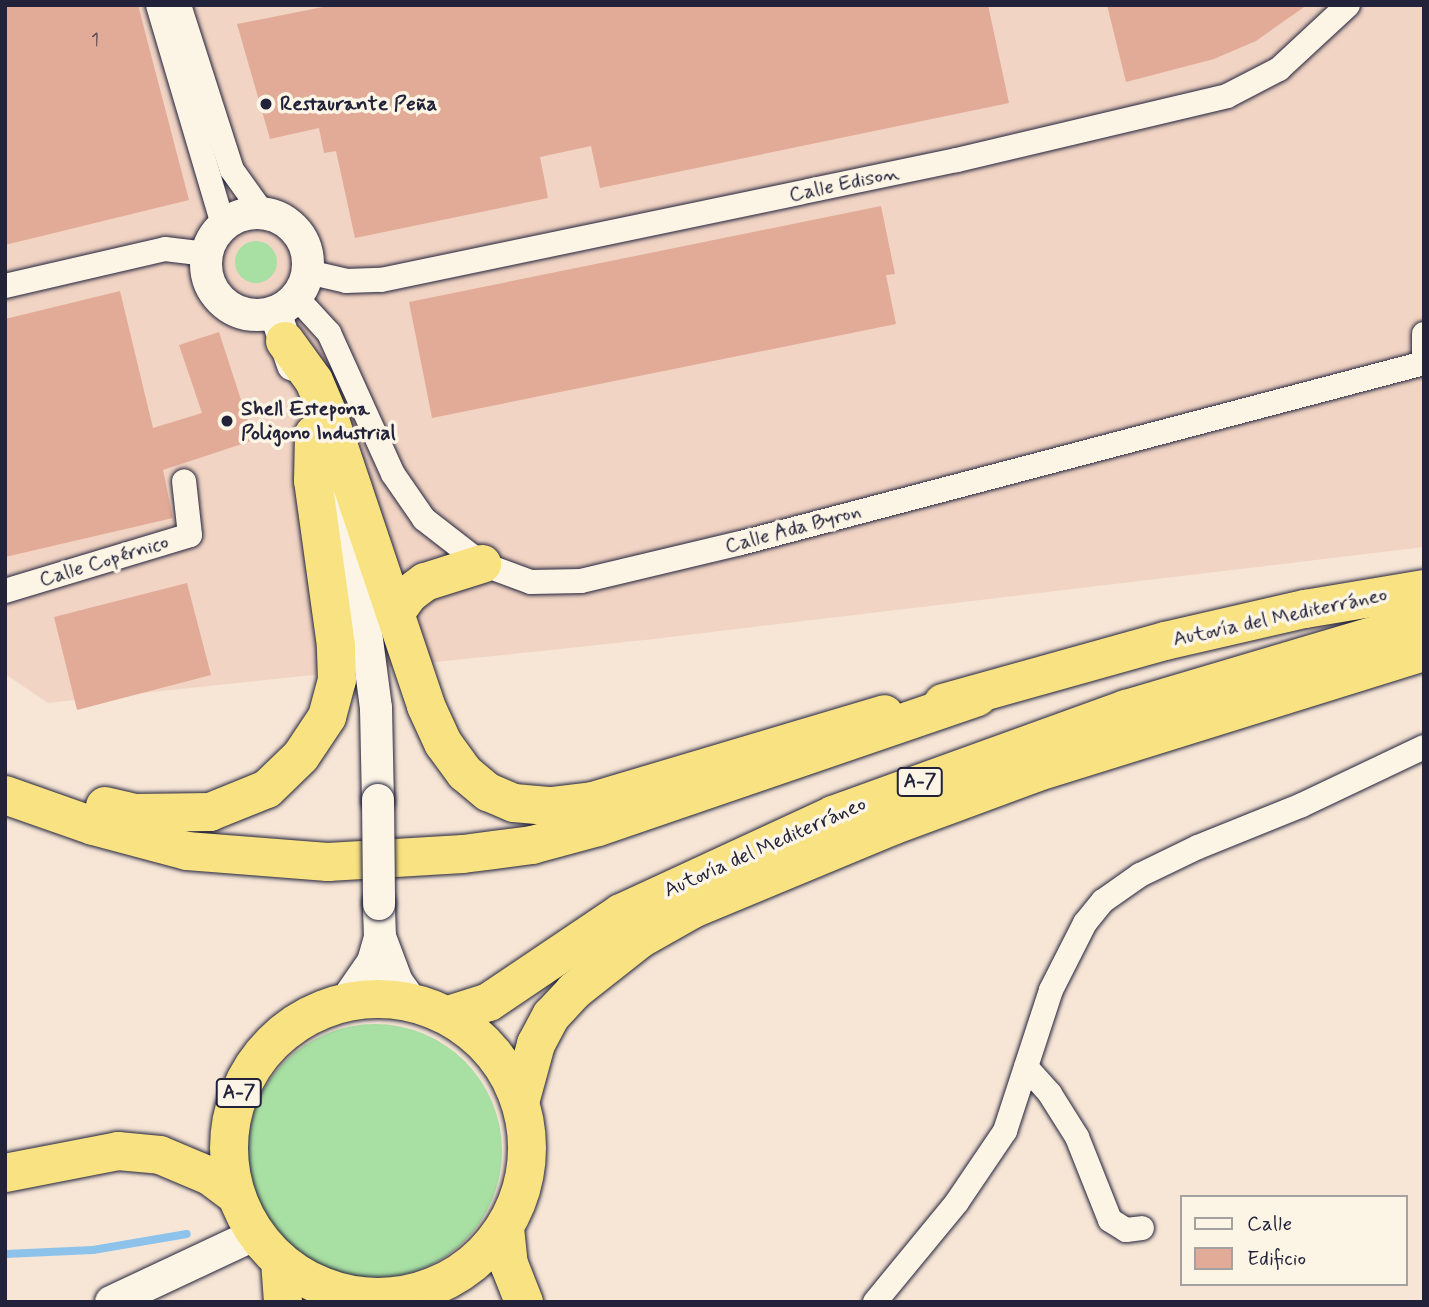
<!DOCTYPE html>
<html>
<head>
<meta charset="utf-8">
<style>
	body { margin:0 }
	#map { position:relative; width:1429px; height:1307px; overflow:hidden; background:#f7e6d6; font-family:Mynerve,sans-serif }
	div>[style] { position:absolute }
	.built>* { inset:0; background:#f1d4c3 }
	.green>* { inset:0; background:#a8dfa3 }
	.round { border-radius:50% }
	.stream>* { height:8px; margin:-4px; padding:0 4px; transform-origin:4px; border-radius:4px; background:#8dc3eb }
	.building>* { inset:0; background:#e2ab98 }
	.roads { filter:drop-shadow(0 0 2px #22223b) drop-shadow(0 0 2px #22223b) }
	.minor>* { height:24px; margin:-12px; padding:0 12px; transform-origin:12px; border-radius:12px; background:#fcf5e5 }
	.tertiary>* { height:32px; margin:-16px; padding:0 16px; transform-origin:16px; border-radius:16px; background:#fcf5e5 }
	.tertiary>.ring { margin:-16px; padding:0; box-sizing:content-box; background:none; border:32px solid #fcf5e5; border-radius:50% }
	.trunk>* { height:38px; margin:-19px; padding:0 19px; transform-origin:19px; border-radius:19px; background:#f8e281 }
	.trunk>.ring { margin:-19px; padding:0; box-sizing:content-box; background:none; border:38px solid #f8e281; border-radius:50% }
	.motorway>* { height:38px; margin:-19px; padding:0 19px; transform-origin:19px; border-radius:19px; background:#f8e281 }
	.bridges { filter:drop-shadow(0 0 2px #22223b) drop-shadow(0 0 2px #22223b) }
	.tertiary-bridge>* { height:32px; margin:-16px; padding:0 16px; transform-origin:16px; border-radius:16px; background:#fcf5e5 }
	.dots>* { width:19px; height:19px; translate:-50% -50%; box-sizing:border-box; border:4px solid #fcf5e5; border-radius:50% }
	span { translate:-50% -50%; white-space:nowrap; text-align:center; line-height:1.15; -webkit-text-stroke:7px #fcf5e5; paint-order:stroke }
	.number-label { font-size:18px; color:#524452 }
	.number-label span { -webkit-text-stroke-width:0 }
	.shield-label span { padding:2px 5px; background:#fcf5e5; border:2px solid; border-radius:5px; -webkit-text-stroke-width:0 }
	.shield-label { font-size:19px; color:#22223b; font-weight:700 }
	.poi-label { font-size:21px; color:#22223b; font-weight:700 }
	.left { translate:0 -50%; text-align:left }
	.street-label { font-size:21px; color:#22223b }
	.frame { position:absolute; inset:0; border:7px solid #22223b; pointer-events:none }
	.legend { position:absolute; left:1180px; top:1195px; width:228px; height:91px; box-sizing:border-box; background:#fcf5e5; border:2px solid #a5a1a1; margin:0; padding:9px 12px; list-style:none; font-size:21px; color:#22223b }
	.legend li { display:flex; align-items:center; gap:14px; height:35px }
	.legend b { width:35px; border:2px solid #a5a1a1 }
</style>
</head>
<body>
<div id="map">
	<div class="built">
		<i style="clip-path:polygon(5px 5px,1424px 5px,1424px 547px,654px 639px,48px 703px,5px 674px)"></i>
	</div>
	<div class="green">
		<i class="round" style="left:235px;top:241px;width:42px;height:42px"></i>
		<i class="round" style="left:248px;top:1024px;width:254px;height:254px"></i>
	</div>
	<div class="stream">
		<i style="left:5px;top:1254px;width:88px;rotate:-2.6deg"></i>
		<i style="left:93px;top:1250px;width:95px;rotate:-9.7deg"></i>
	</div>
	<div class="building">
		<i style="clip-path:polygon(5px 5px,138px 5px,189px 200px,5px 245px)"></i>
		<i style="clip-path:polygon(333px 5px,988px 5px,1009px 103px,600px 188px,591px 146px,540px 157px,548px 198px,355px 238px,336px 151px,324px 153px,319px 128px,270px 139px,237px 24px)"></i>
		<i style="clip-path:polygon(1107px 5px,1307px 5px,1256px 41px,1214px 59px,1126px 82px)"></i>
		<i style="clip-path:polygon(881px 206px,895px 274px,886px 275px,896px 324px,432px 418px,409px 302px)"></i>
		<i style="clip-path:polygon(120px 291px,153px 428px,202px 413px,179px 345px,219px 332px,254px 440px,163px 470px,173px 518px,5px 557px,5px 319px)"></i>
		<i style="clip-path:polygon(187px 583px,211px 675px,77px 710px,54px 617px)"></i>
	</div>
	<div class="roads">
		<div class="minor">
			<i style="left:158px;top:5px;width:229px;rotate:73.5deg"></i>
			<i style="left:179px;top:5px;width:173px;rotate:72.2deg"></i>
			<i style="left:232px;top:170px;width:52px;rotate:54.5deg"></i>
			<i style="left:308px;top:272px;width:39px;rotate:13deg"></i>
			<i style="left:346px;top:281px;width:35px;rotate:-2deg"></i>
			<i style="left:381px;top:280px;width:588px;rotate:-11.77deg"></i>
			<i style="left:957px;top:160px;width:277px;rotate:-13.3deg"></i>
			<i style="left:1227px;top:96px;width:59px;rotate:-27.4deg"></i>
			<i style="left:1279px;top:69px;width:94px;rotate:-42.8deg"></i>
			<i style="left:5px;top:286px;width:164px;rotate:-13deg"></i>
			<i style="left:165px;top:249px;width:42px;rotate:6.8deg"></i>
			<i style="left:296px;top:297px;width:49px;rotate:47.5deg"></i>
			<i style="left:329px;top:333px;width:155px;rotate:65.6deg"></i>
			<i style="left:393px;top:474px;width:55px;rotate:55.4deg"></i>
			<i style="left:424px;top:519px;width:73px;rotate:37.8deg"></i>
			<i style="left:482px;top:564px;width:52px;rotate:20.2deg"></i>
			<i style="left:531px;top:582px;width:50px;rotate:-1.1deg"></i>
			<i style="left:581px;top:581px;width:164px;rotate:-13.4deg"></i>
			<i style="left:741px;top:543px;width:706px;rotate:-14.76deg"></i>
			<i style="left:1424px;top:334px;width:28px;rotate:90deg"></i>
			<i style="left:5px;top:591px;width:193px;rotate:-16.8deg"></i>
			<i style="left:190px;top:535px;width:54px;rotate:-96.3deg"></i>
			<i style="left:1026px;top:1067px;width:36px;rotate:48deg"></i>
			<i style="left:1050px;top:1094px;width:51px;rotate:57.9deg"></i>
			<i style="left:1077px;top:1137px;width:89px;rotate:68.3deg"></i>
			<i style="left:1110px;top:1220px;width:19px;rotate:32deg"></i>
			<i style="left:1126px;top:1230px;width:16px;rotate:-7deg"></i>
			<i style="left:875px;top:1302px;width:129px;rotate:-50.6deg"></i>
			<i style="left:957px;top:1202px;width:86px;rotate:-55.9deg"></i>
			<i style="left:1005px;top:1131px;width:148px;rotate:-71.9deg"></i>
			<i style="left:1051px;top:990px;width:75px;rotate:-63.1deg"></i>
			<i style="left:1085px;top:923px;width:28px;rotate:-51deg"></i>
			<i style="left:1103px;top:901px;width:45px;rotate:-35.1deg"></i>
			<i style="left:1140px;top:875px;width:64px;rotate:-25.8deg"></i>
			<i style="left:1198px;top:847px;width:112px;rotate:-22deg"></i>
			<i style="left:1302px;top:805px;width:135px;rotate:-25.4deg"></i>
		</div>
		<div class="tertiary">
			<i class="ring" style="left:206px;top:213px;width:70px;height:70px"></i>
			<i style="left:275px;top:312px;width:56px;rotate:71.2deg"></i>
			<i style="left:324px;top:468px;width:119px;rotate:73.9deg"></i>
			<i style="left:357px;top:582px;width:51px;rotate:79.8deg"></i>
			<i style="left:366px;top:632px;width:77px;rotate:82.5deg"></i>
			<i style="left:376px;top:708px;width:92px;rotate:88.8deg"></i>
			<i style="left:380px;top:937px;width:48px;rotate:69.3deg"></i>
			<i style="left:397px;top:982px;width:22px;rotate:54deg"></i>
			<i style="left:346px;top:1001px;width:47px;rotate:-55.3deg"></i>
			<i style="left:373px;top:962px;width:26px;rotate:-74deg"></i>
			<i style="left:380px;top:937px;width:33px;rotate:-92deg"></i>
			<i style="left:111px;top:1302px;width:160px;rotate:-25.1deg"></i>
		</div>
		<div class="trunk">
			<i style="left:285px;top:341px;width:49px;rotate:54.1deg"></i>
			<i style="left:314px;top:381px;width:39px;rotate:67deg"></i>
			<i style="left:329px;top:417px;width:305px;rotate:71.4deg"></i>
			<i style="left:426px;top:706px;width:41px;rotate:65.3deg"></i>
			<i style="left:443px;top:743px;width:37px;rotate:54deg"></i>
			<i style="left:465px;top:773px;width:30px;rotate:40deg"></i>
			<i style="left:488px;top:792px;width:28px;rotate:23deg"></i>
			<i style="left:514px;top:803px;width:37px;rotate:5deg"></i>
			<i style="left:551px;top:806px;width:42px;rotate:-6.8deg"></i>
			<i style="left:593px;top:801px;width:304px;rotate:-16.6deg"></i>
			<i style="left:396px;top:612px;width:22px;rotate:-54deg"></i>
			<i style="left:409px;top:594px;width:20px;rotate:-37deg"></i>
			<i style="left:425px;top:582px;width:60px;rotate:-17.5deg"></i>
			<i style="left:943px;top:703px;width:230px;rotate:-15.6deg"></i>
			<i style="left:1165px;top:641px;width:144px;rotate:-12.9deg"></i>
			<i style="left:1305px;top:609px;width:121px;rotate:-9.5deg"></i>
			<i class="ring" style="left:229px;top:999px;width:260px;height:260px"></i>
			<i style="left:448px;top:1015px;width:43px;rotate:-17.6deg"></i>
			<i style="left:489px;top:1002px;width:159px;rotate:-34deg"></i>
			<i style="left:621px;top:913px;width:234px;rotate:-24.8deg"></i>
			<i style="left:833px;top:815px;width:312px;rotate:-19.9deg"></i>
			<i style="left:1126px;top:709px;width:311px;rotate:-16.5deg"></i>
			<i style="left:521px;top:1099px;width:57px;rotate:-74.7deg"></i>
			<i style="left:536px;top:1044px;width:32px;rotate:-62deg"></i>
			<i style="left:551px;top:1016px;width:34px;rotate:-47deg"></i>
			<i style="left:574px;top:991px;width:84px;rotate:-38.2deg"></i>
			<i style="left:640px;top:939px;width:61px;rotate:-29.5deg"></i>
			<i style="left:693px;top:909px;width:216px;rotate:-22.6deg"></i>
			<i style="left:892px;top:826px;width:153px;rotate:-20.3deg"></i>
			<i style="left:1035px;top:773px;width:407px;rotate:-17.3deg"></i>
			<i style="left:505px;top:1228px;width:36px;rotate:84deg"></i>
			<i style="left:509px;top:1264px;width:41px;rotate:68.5deg"></i>
		</div>
		<div class="motorway">
			<i style="left:5px;top:795px;width:93px;rotate:19.4deg"></i>
			<i style="left:93px;top:826px;width:97px;rotate:14.9deg"></i>
			<i style="left:187px;top:851px;width:141px;rotate:4.5deg"></i>
			<i style="left:328px;top:862px;width:135px;rotate:-3.4deg"></i>
			<i style="left:463px;top:854px;width:70px;rotate:-7.4deg"></i>
			<i style="left:532px;top:845px;width:68px;rotate:-15.3deg"></i>
			<i style="left:598px;top:827px;width:401px;rotate:-18.9deg"></i>
			<i style="left:105px;top:806px;width:31px;rotate:13deg"></i>
			<i style="left:135px;top:813px;width:75px;rotate:-0.8deg"></i>
			<i style="left:210px;top:812px;width:61px;rotate:-22deg"></i>
			<i style="left:267px;top:789px;width:47px;rotate:-44.1deg"></i>
			<i style="left:301px;top:756px;width:47px;rotate:-56.3deg"></i>
			<i style="left:327px;top:717px;width:38px;rotate:-75deg"></i>
			<i style="left:337px;top:680px;width:34px;rotate:-92deg"></i>
			<i style="left:336px;top:646px;width:167px;rotate:-97.9deg"></i>
			<i style="left:313px;top:481px;width:47px;rotate:-88.8deg"></i>
			<i style="left:5px;top:1173px;width:115px;rotate:-11deg"></i>
			<i style="left:118px;top:1151px;width:42px;rotate:5.4deg"></i>
			<i style="left:160px;top:1155px;width:54px;rotate:22.8deg"></i>
			<i style="left:210px;top:1176px;width:31px;rotate:37deg"></i>
			<i style="left:280px;top:1261px;width:41px;rotate:85.8deg"></i>
			<i style="left:397px;top:1302px;width:8px;rotate:-50deg"></i>
		</div>
	</div>
	<div class="bridges">
		<div class="tertiary-bridge">
			<i style="left:378px;top:800px;width:104px;rotate:89.4deg"></i>
		</div>
	</div>
	<div class="dots">
		<i style="left:266px;top:104px;background:#22223b"></i>
		<i style="left:227px;top:421px;background:#22223b"></i>
	</div>
	<div class="number-label">
		<span style="left:95px;top:40px">1</span>
	</div>
	<div class="shield-label">
		<span style="left:920px;top:782px">A-7</span>
		<span style="left:239px;top:1093px">A-7</span>
	</div>
	<div class="poi-label">
		<span class="left" style="left:280px;top:104px">Restaurante Peña</span>
		<span class="left" style="left:241px;top:421px">Shell Estepona<br>Poligono Industrial</span>
	</div>
	<div class="street-label">
		<span style="left:844px;top:184px;rotate:-12deg">Calle Edison</span>
		<span style="left:793px;top:529px;rotate:-15deg">Calle Ada Byron</span>
		<span style="left:104px;top:561px;rotate:-17deg">Calle Copérnico</span>
		<span style="left:1280px;top:617px;rotate:-12deg">Autovía del Mediterráneo</span>
		<span style="left:765px;top:847px;rotate:-24deg">Autovía del Mediterráneo</span>
	</div>
	<div class="frame"></div>
	<ul class="legend">
	<li><b style="height:9px;background:#fcf5e5"></b>Calle</li>
	<li><b style="height:19px;background:#e2ab98"></b>Edificio</li>
	</ul>
</div>
</body>
</html>
